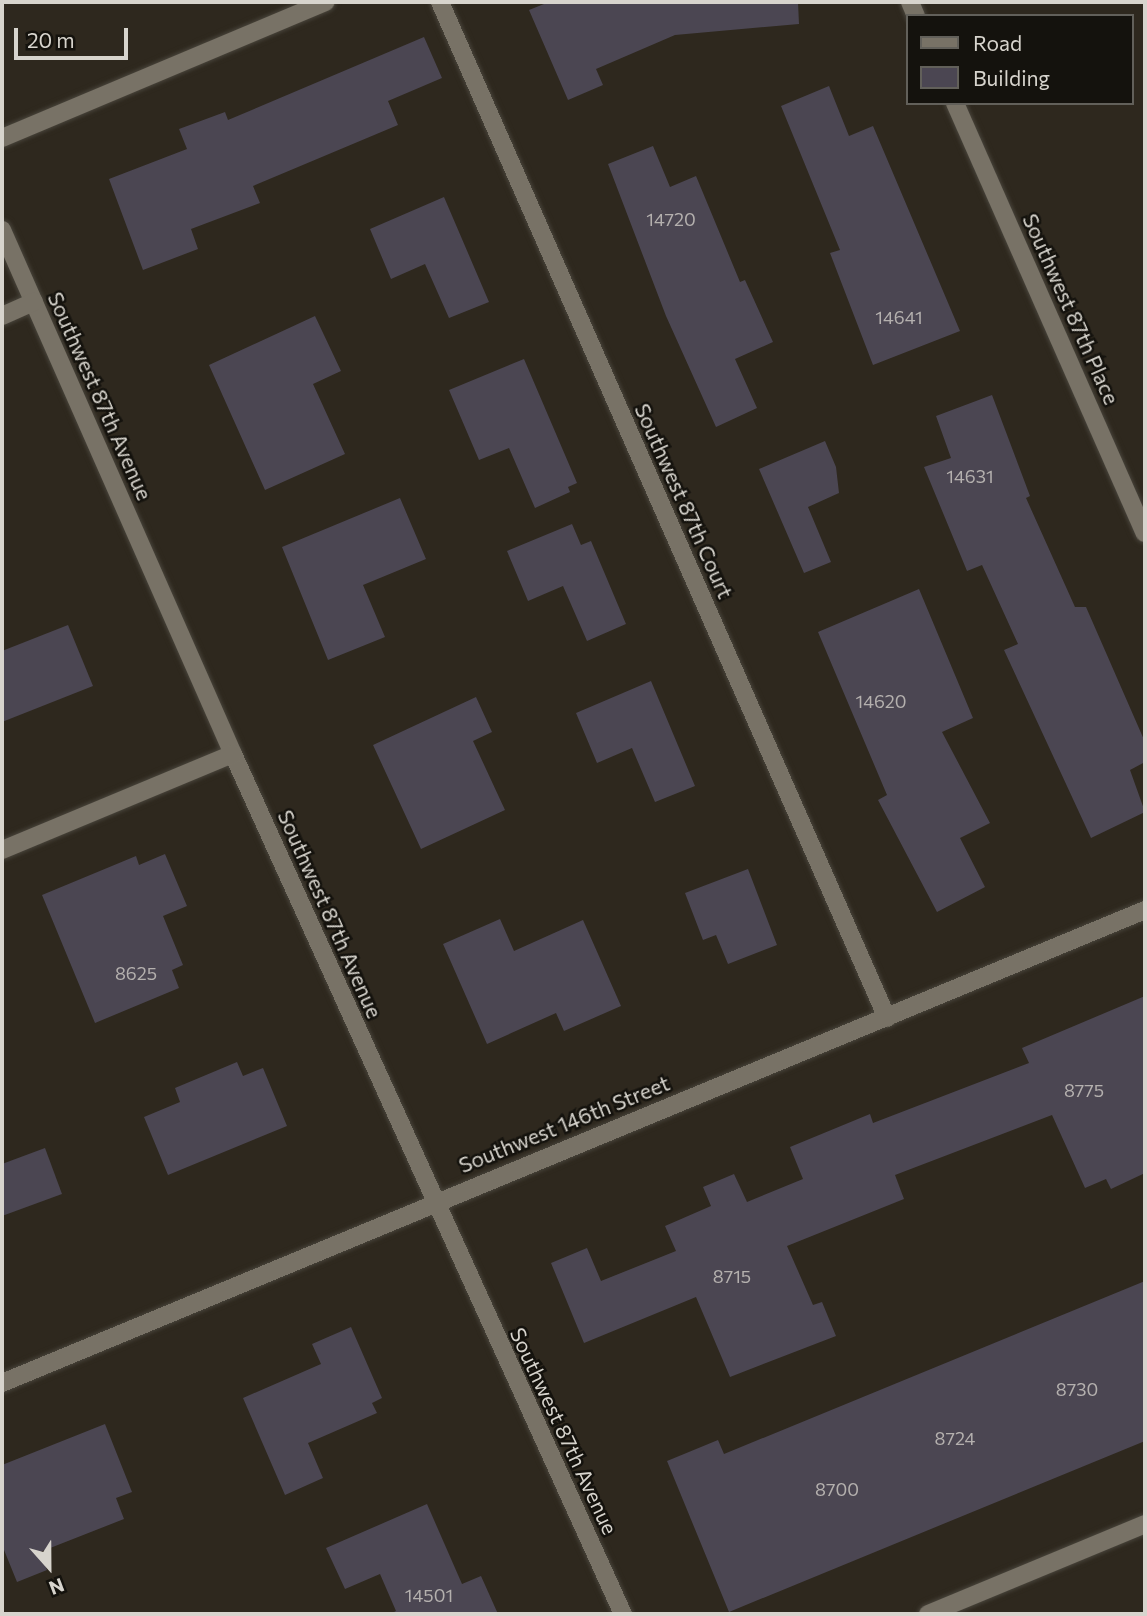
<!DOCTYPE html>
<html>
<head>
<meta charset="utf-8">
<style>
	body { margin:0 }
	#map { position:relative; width:1147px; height:1616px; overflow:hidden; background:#2e281e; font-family:Commissioner,sans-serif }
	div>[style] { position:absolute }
	.building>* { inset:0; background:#4b4652 }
	.roads { filter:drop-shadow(0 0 2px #48443b) drop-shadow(0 0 2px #48443b) }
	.minor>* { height:18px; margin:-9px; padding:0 9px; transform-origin:9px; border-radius:9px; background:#787266 }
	span { translate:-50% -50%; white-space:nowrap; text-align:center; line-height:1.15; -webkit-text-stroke:5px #14120d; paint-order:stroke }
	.number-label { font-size:18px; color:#b4b0ae }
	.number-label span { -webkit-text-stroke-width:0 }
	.street-label { font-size:21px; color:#d7d4cd }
	.frame { position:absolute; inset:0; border:4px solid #d7d4cd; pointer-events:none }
	.legend { position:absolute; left:906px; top:14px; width:228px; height:91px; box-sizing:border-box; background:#14120d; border:2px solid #62605a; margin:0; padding:9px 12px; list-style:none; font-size:21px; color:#d7d4cd }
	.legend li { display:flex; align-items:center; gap:14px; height:35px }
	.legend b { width:35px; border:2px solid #62605a }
	.north { position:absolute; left:14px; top:1532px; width:70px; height:70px; -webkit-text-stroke:5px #14120d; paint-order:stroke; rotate:159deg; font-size:19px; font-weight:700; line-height:28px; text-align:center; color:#d7d4cd }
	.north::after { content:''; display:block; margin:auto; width:24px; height:32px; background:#d7d4cd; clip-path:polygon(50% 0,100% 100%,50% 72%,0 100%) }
	.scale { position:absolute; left:14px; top:28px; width:114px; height:32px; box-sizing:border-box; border:4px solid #d7d4cd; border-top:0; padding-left:9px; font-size:21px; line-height:24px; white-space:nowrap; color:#d7d4cd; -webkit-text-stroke:5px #14120d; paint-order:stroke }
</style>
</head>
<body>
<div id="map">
	<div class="building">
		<i style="clip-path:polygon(549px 2px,798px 2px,799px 24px,675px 35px,596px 69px,603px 85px,568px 100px,529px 10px)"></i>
		<i style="clip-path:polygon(424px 37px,442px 78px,388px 101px,398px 125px,253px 186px,260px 203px,191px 229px,198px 249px,143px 270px,109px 179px,187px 149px,179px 129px,225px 112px,228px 120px)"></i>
		<i style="clip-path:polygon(829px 86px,849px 136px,873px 126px,960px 331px,873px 365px,830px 253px,840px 250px,781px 106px)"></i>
		<i style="clip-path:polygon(653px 146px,670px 187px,696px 176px,740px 282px,745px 280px,773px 342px,735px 359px,757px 408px,716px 427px,666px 316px,608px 164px)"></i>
		<i style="clip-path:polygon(444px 197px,489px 302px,449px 318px,425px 264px,391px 279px,370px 229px)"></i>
		<i style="clip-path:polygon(315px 316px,341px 371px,313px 384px,345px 454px,265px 490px,209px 365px)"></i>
		<i style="clip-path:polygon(524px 359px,577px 483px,568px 487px,570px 492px,535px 508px,509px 448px,479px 460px,449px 390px)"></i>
		<i style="clip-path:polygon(992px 395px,1030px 496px,1026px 498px,1075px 607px,1086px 607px,1145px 742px,1145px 762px,1130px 770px,1145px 812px,1091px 838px,1004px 650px,1018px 644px,982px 565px,967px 571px,924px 467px,951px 458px,936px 416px)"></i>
		<i style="clip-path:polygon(825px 441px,836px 467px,839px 493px,808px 507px,831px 562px,804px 573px,759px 469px)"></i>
		<i style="clip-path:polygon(400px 498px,426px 559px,363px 585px,385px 637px,328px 660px,282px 547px)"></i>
		<i style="clip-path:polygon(572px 524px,581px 545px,591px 541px,626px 624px,587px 641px,563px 586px,528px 601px,507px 551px)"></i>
		<i style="clip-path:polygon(919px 589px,973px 718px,942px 732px,990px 823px,960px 838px,985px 887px,937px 912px,878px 800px,887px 795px,818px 632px)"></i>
		<i style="clip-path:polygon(68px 625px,93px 686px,2px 722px,2px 651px)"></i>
		<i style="clip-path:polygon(651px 681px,695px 786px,655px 802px,632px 748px,597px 763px,576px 713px)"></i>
		<i style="clip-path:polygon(476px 697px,492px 732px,473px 741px,505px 810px,421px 849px,373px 745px)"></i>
		<i style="clip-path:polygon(165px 854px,187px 906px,163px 916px,183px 965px,172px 970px,179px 988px,95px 1023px,42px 895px,136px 856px,139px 865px)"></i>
		<i style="clip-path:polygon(748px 869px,777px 945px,728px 964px,716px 935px,703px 940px,685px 893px)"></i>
		<i style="clip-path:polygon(500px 919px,514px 951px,583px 920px,621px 1006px,564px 1031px,556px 1013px,487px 1044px,443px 944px)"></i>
		<i style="clip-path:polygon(1145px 996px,1145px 1173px,1111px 1189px,1106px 1179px,1085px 1188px,1052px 1115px,895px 1175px,904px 1199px,787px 1246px,813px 1305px,822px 1302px,836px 1336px,730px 1377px,696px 1297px,584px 1343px,551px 1263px,587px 1248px,601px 1281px,676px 1251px,665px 1226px,711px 1206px,703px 1187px,734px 1174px,747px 1202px,803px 1179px,790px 1147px,870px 1114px,873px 1123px,1029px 1063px,1022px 1048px)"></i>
		<i style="clip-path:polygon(237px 1062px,243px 1076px,263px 1068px,287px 1126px,168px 1175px,144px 1117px,180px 1102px,175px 1088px)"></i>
		<i style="clip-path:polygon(45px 1148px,62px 1194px,2px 1216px,2px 1164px)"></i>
		<i style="clip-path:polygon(1145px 1281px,1145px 1441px,729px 1612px,667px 1461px,718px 1440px,724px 1454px)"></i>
		<i style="clip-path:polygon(351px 1327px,382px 1398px,372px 1403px,377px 1413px,308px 1443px,323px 1478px,285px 1495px,243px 1398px,321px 1364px,312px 1344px)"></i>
		<i style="clip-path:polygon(105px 1424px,132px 1492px,116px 1498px,124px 1519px,40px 1552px,47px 1570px,17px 1582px,2px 1545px,2px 1465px)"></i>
		<i style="clip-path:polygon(427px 1504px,462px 1584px,481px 1576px,498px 1614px,390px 1614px,396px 1611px,380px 1574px,345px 1589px,326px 1548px)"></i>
	</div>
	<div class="roads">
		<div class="minor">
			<i style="left:440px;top:2px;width:1110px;rotate:66.25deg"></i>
			<i style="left:910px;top:2px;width:15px;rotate:67deg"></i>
			<i style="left:955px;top:103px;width:470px;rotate:66.2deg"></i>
			<i style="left:2px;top:138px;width:351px;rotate:-22.8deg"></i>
			<i style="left:2px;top:230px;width:573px;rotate:66.21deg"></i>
			<i style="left:233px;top:754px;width:944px;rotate:65.61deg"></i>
			<i style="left:2px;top:316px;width:35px;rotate:-24deg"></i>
			<i style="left:2px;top:850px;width:250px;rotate:-22.6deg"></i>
			<i style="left:2px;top:1383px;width:1237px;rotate:-22.48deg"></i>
			<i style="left:928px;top:1614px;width:235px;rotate:-22.5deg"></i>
		</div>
	</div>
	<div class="number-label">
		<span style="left:671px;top:219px">14720</span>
		<span style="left:899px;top:317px">14641</span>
		<span style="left:970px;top:476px">14631</span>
		<span style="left:881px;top:701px">14620</span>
		<span style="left:136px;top:973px">8625</span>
		<span style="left:1084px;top:1090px">8775</span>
		<span style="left:732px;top:1276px">8715</span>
		<span style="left:1077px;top:1389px">8730</span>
		<span style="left:955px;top:1438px">8724</span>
		<span style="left:837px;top:1489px">8700</span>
		<span style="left:429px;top:1595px">14501</span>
	</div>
	<div class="street-label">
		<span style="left:1071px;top:309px;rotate:66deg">Southwest 87th Place</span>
		<span style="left:100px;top:396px;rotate:66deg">Southwest 87th Avenue</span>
		<span style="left:684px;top:501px;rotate:66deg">Southwest 87th Court</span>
		<span style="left:330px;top:914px;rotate:66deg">Southwest 87th Avenue</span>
		<span style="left:564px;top:1124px;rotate:-22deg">Southwest 146th Street</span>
		<span style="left:564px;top:1431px;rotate:65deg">Southwest 87th Avenue</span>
	</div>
	<div class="frame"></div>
	<ul class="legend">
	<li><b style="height:9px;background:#787266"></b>Road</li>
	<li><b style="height:19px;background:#4b4652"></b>Building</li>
	</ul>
	<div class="north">N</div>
	<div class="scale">20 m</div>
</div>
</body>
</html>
